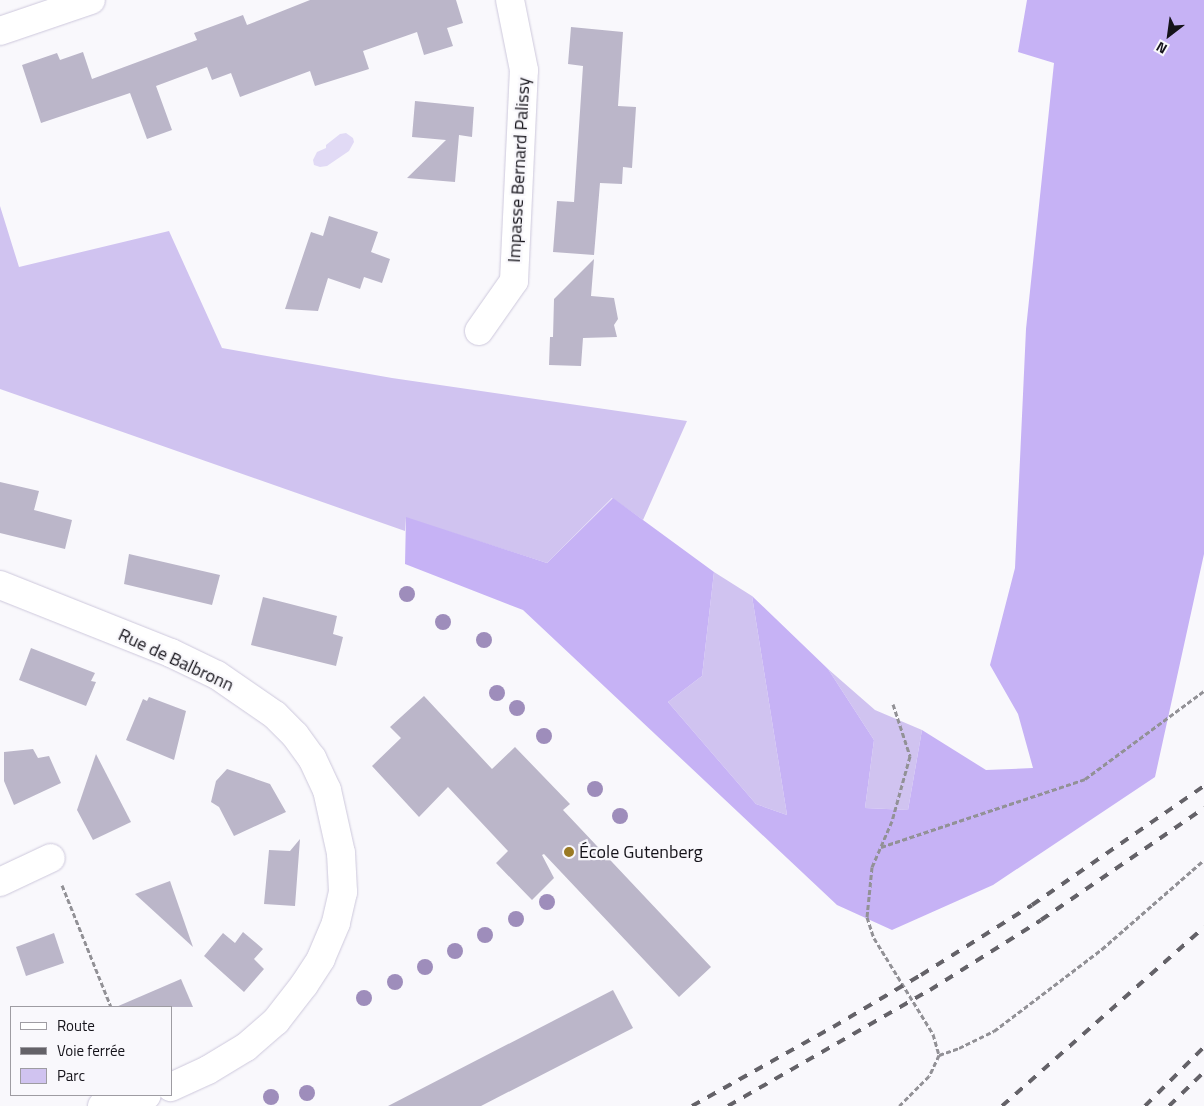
<!DOCTYPE html>
<html>
<head>
<meta charset="utf-8">
<style>
	body { margin:0 }
	#map { position:relative; width:1204px; height:1106px; overflow:hidden; background:#f9f8fc; font-family:"Titillium Web",sans-serif }
	div>[style] { position:absolute }
	.green>* { inset:0; background:#d0c3f0 }
	.forest>* { inset:0; background:#c6b2f5 }
	.water>* { inset:0; background:#e1daf5 }
	.building>* { inset:0; background:#bbb6c9 }
	.path>* { height:3px; margin-top:-1.5px; transform-origin:0; background:repeating-linear-gradient(90deg,#929196 0 5px,transparent 0 7.5px) }
	.roads { filter:drop-shadow(0 0 1px #cdc8dc) drop-shadow(0 0 1px #cdc8dc) }
	.minor>* { height:28px; margin:-14px; padding:0 14px; transform-origin:14px; border-radius:14px; background:#fff }
	.rail>* { height:4px; margin-top:-2px; transform-origin:0; background:repeating-linear-gradient(90deg,#646268 0 9px,transparent 0 18px) }
	.trees>* { width:16px; height:16px; margin:-8px; border-radius:50%; background:#9e8dbb }
	.dots>* { width:14px; height:14px; translate:-50% -50%; box-sizing:border-box; border:2px solid #f9f8fc; border-radius:50% }
	span { translate:-50% -50%; white-space:nowrap; text-align:center; line-height:1.15; -webkit-text-stroke:4.5px #f9f8fc; paint-order:stroke }
	.street-label { font-size:18px; color:#15131a }
	.poi-label { font-size:18px; color:#15131a }
	.left { translate:0 -50%; text-align:left }
	.legend { position:absolute; left:10px; top:1006px; width:162px; height:90px; box-sizing:border-box; background:#f9f8fc; border:1px solid #9e9ca2; margin:0; padding:6px 9px; list-style:none; font-size:15px; color:#15131a }
	.legend li { display:flex; align-items:center; gap:10px; height:25px }
	.legend b { width:25px; border:1px solid #9e9ca2 }
	.north { position:absolute; left:1144px; top:10px; width:50px; height:50px; -webkit-text-stroke:4px #f9f8fc; paint-order:stroke; rotate:210deg; font-size:14px; font-weight:700; line-height:20px; text-align:center; color:#15131a }
	.north::after { content:''; display:block; margin:auto; width:18px; height:22px; background:#15131a; clip-path:polygon(50% 0,100% 100%,50% 72%,0 100%) }
</style>
</head>
<body>
<div id="map">
	<div class="green">
		<i style="clip-path:polygon(0 206px,19px 267px,169px 231px,222px 348px,392px 378px,687px 421px,643px 520px,612px 498px,547px 563px,406px 518px,405px 531px,0 389px)"></i>
		<i style="clip-path:polygon(714px 572px,752px 596px,787px 815px,756px 804px,668px 702px,702px 676px)"></i>
		<i style="clip-path:polygon(828px 669px,875px 710px,922px 730px,908px 810px,865px 808px,874px 740px)"></i>
	</div>
	<div class="forest">
		<i style="clip-path:polygon(1027px 0,1204px 0,1204px 554px,1155px 777px,993px 885px,892px 930px,837px 905px,523px 610px,405px 564px,406px 517px,547px 563px,613px 498px,714px 572px,702px 676px,668px 702px,756px 804px,787px 815px,752px 596px,828px 669px,874px 740px,865px 808px,908px 810px,922px 730px,986px 770px,1033px 768px,1018px 714px,990px 665px,1015px 568px,1026px 329px,1054px 63px,1018px 52px)"></i>
	</div>
	<div class="water">
		<i style="clip-path:polygon(346px 133px,353px 138px,354px 142px,349px 151px,327px 166px,320px 167px,314px 165px,313px 160px,317px 152px,326px 148px,326px 145px,340px 134px)"></i>
	</div>
	<div class="building">
		<i style="clip-path:polygon(310px 0,456px 0,463px 23px,447px 28px,453px 46px,424px 55px,417px 32px,363px 51px,369px 69px,315px 86px,310px 71px,240px 97px,231px 73px,212px 80px,207px 67px,156px 86px,172px 130px,147px 139px,130px 93px,41px 123px,22px 65px,57px 53px,60px 60px,83px 52px,92px 79px,197px 40px,194px 33px,243px 15px,247px 25px)"></i>
		<i style="clip-path:polygon(571px 27px,623px 32px,618px 106px,636px 107px,632px 168px,623px 167px,622px 184px,600px 183px,594px 255px,553px 252px,557px 201px,574px 202px,583px 66px,568px 64px)"></i>
		<i style="clip-path:polygon(415px 101px,474px 107px,472px 137px,459px 135px,455px 182px,407px 178px,446px 140px,412px 137px)"></i>
		<i style="clip-path:polygon(329px 216px,378px 232px,371px 252px,390px 259px,382px 283px,364px 277px,360px 289px,328px 278px,318px 311px,285px 309px,311px 232px,323px 236px)"></i>
		<i style="clip-path:polygon(594px 259px,591px 296px,614px 298px,618px 319px,614px 325px,617px 337px,583px 338px,581px 366px,549px 365px,550px 337px,553px 337px,554px 299px)"></i>
		<i style="clip-path:polygon(0 482px,39px 491px,34px 510px,72px 520px,65px 549px,0 533px)"></i>
		<i style="clip-path:polygon(129px 554px,220px 575px,212px 605px,124px 584px)"></i>
		<i style="clip-path:polygon(263px 597px,337px 616px,333px 634px,343px 637px,336px 666px,251px 645px)"></i>
		<i style="clip-path:polygon(31px 648px,95px 673px,91px 681px,96px 682px,86px 706px,19px 680px)"></i>
		<i style="clip-path:polygon(424px 696px,492px 769px,515px 747px,570px 804px,563px 810px,711px 967px,679px 997px,544px 854px,542px 855px,554px 878px,532px 900px,496px 863px,508px 851px,448px 787px,419px 817px,372px 766px,401px 738px,390px 727px)"></i>
		<i style="clip-path:polygon(149px 697px,186px 711px,174px 760px,126px 740px,143px 699px,147px 701px)"></i>
		<i style="clip-path:polygon(33px 749px,38px 758px,49px 756px,61px 783px,14px 805px,4px 781px,4px 752px)"></i>
		<i style="clip-path:polygon(96px 754px,131px 822px,93px 840px,77px 810px)"></i>
		<i style="clip-path:polygon(227px 769px,270px 784px,286px 812px,234px 836px,219px 807px,211px 802px,216px 781px)"></i>
		<i style="clip-path:polygon(300px 839px,295px 906px,264px 904px,269px 850px,290px 851px)"></i>
		<i style="clip-path:polygon(170px 881px,193px 947px,135px 894px)"></i>
		<i style="clip-path:polygon(243px 932px,263px 949px,254px 959px,264px 969px,244px 992px,204px 956px,223px 933px,235px 943px)"></i>
		<i style="clip-path:polygon(54px 933px,64px 963px,26px 976px,16px 947px)"></i>
		<i style="clip-path:polygon(181px 979px,193px 1007px,116px 1007px)"></i>
		<i style="clip-path:polygon(613px 990px,633px 1028px,481px 1106px,388px 1106px)"></i>
	</div>
	<div class="path">
		<i style="left:893px;top:704px;width:55px;rotate:71.9deg"></i>
		<i style="left:910px;top:756px;width:67px;rotate:105.5deg"></i>
		<i style="left:892px;top:821px;width:50px;rotate:113.5deg"></i>
		<i style="left:872px;top:867px;width:50px;rotate:95.7deg"></i>
		<i style="left:867px;top:917px;width:22px;rotate:72deg"></i>
		<i style="left:874px;top:938px;width:113px;rotate:58.4deg"></i>
		<i style="left:933px;top:1034px;width:22px;rotate:74deg"></i>
		<i style="left:939px;top:1055px;width:23px;rotate:115deg"></i>
		<i style="left:929px;top:1076px;width:42px;rotate:135deg"></i>
		<i style="left:881px;top:847px;width:215px;rotate:-18.4deg"></i>
		<i style="left:1085px;top:779px;width:148px;rotate:-36.5deg"></i>
		<i style="left:62px;top:885px;width:131px;rotate:68.1deg"></i>
		<i style="left:939px;top:1055px;width:21px;rotate:-19deg"></i>
		<i style="left:959px;top:1048px;width:39px;rotate:-26deg"></i>
		<i style="left:994px;top:1031px;width:136px;rotate:-37.2deg"></i>
		<i style="left:1102px;top:949px;width:135px;rotate:-41.1deg"></i>
	</div>
	<div class="roads">
		<div class="minor">
			<i style="left:0;top:31px;width:96px;rotate:-18.8deg"></i>
			<i style="left:479px;top:331px;width:61px;rotate:-55deg"></i>
			<i style="left:514px;top:281px;width:211px;rotate:-87.3deg"></i>
			<i style="left:524px;top:70px;width:71px;rotate:-101.3deg"></i>
			<i style="left:0;top:585px;width:184px;rotate:21.7deg"></i>
			<i style="left:171px;top:653px;width:51px;rotate:25.6deg"></i>
			<i style="left:217px;top:675px;width:70px;rotate:34.6deg"></i>
			<i style="left:275px;top:715px;width:28px;rotate:45deg"></i>
			<i style="left:295px;top:735px;width:29px;rotate:54deg"></i>
			<i style="left:312px;top:758px;width:35px;rotate:65deg"></i>
			<i style="left:327px;top:790px;width:65px;rotate:77.5deg"></i>
			<i style="left:341px;top:853px;width:39px;rotate:87deg"></i>
			<i style="left:343px;top:892px;width:32px;rotate:103deg"></i>
			<i style="left:336px;top:923px;width:39px;rotate:113deg"></i>
			<i style="left:321px;top:959px;width:31px;rotate:123deg"></i>
			<i style="left:304px;top:985px;width:46px;rotate:127.9deg"></i>
			<i style="left:276px;top:1021px;width:40px;rotate:139deg"></i>
			<i style="left:246px;top:1047px;width:44px;rotate:148.8deg"></i>
			<i style="left:208px;top:1070px;width:41px;rotate:155.3deg"></i>
			<i style="left:0;top:882px;width:56px;rotate:-25.2deg"></i>
			<i style="left:102px;top:1106px;width:46px;rotate:-13.7deg"></i>
		</div>
	</div>
	<div class="rail">
		<i style="left:692px;top:1106px;width:162px;rotate:-29.3deg"></i>
		<i style="left:833px;top:1027px;width:102px;rotate:-30.6deg"></i>
		<i style="left:921px;top:975px;width:131px;rotate:-32.2deg"></i>
		<i style="left:1032px;top:905px;width:209px;rotate:-34.7deg"></i>
		<i style="left:728px;top:1106px;width:233px;rotate:-29.9deg"></i>
		<i style="left:930px;top:990px;width:131px;rotate:-32.2deg"></i>
		<i style="left:1041px;top:920px;width:198px;rotate:-34.5deg"></i>
		<i style="left:1002px;top:1106px;width:270px;rotate:-41.5deg"></i>
		<i style="left:1145px;top:1106px;width:83px;rotate:-45deg"></i>
		<i style="left:1169px;top:1106px;width:49px;rotate:-44.2deg"></i>
	</div>
	<div class="trees">
		<i style="left:407px;top:594px"></i>
		<i style="left:443px;top:622px"></i>
		<i style="left:484px;top:640px"></i>
		<i style="left:497px;top:693px"></i>
		<i style="left:517px;top:708px"></i>
		<i style="left:544px;top:736px"></i>
		<i style="left:595px;top:789px"></i>
		<i style="left:620px;top:816px"></i>
		<i style="left:547px;top:902px"></i>
		<i style="left:516px;top:919px"></i>
		<i style="left:485px;top:935px"></i>
		<i style="left:455px;top:951px"></i>
		<i style="left:425px;top:967px"></i>
		<i style="left:395px;top:982px"></i>
		<i style="left:364px;top:998px"></i>
		<i style="left:307px;top:1093px"></i>
		<i style="left:271px;top:1097px"></i>
	</div>
	<div class="dots">
		<i style="left:569px;top:852px;background:#9a7a24"></i>
	</div>
	<div class="street-label">
		<span style="left:519px;top:170px;rotate:-87deg">Impasse Bernard Palissy</span>
		<span style="left:176px;top:660px;rotate:25deg">Rue de Balbronn</span>
	</div>
	<div class="poi-label">
		<span class="left" style="left:579px;top:852px">École Gutenberg</span>
	</div>
	<ul class="legend">
	<li><b style="height:6px;background:#fff"></b>Route</li>
	<li><b style="height:6px;background:#646268"></b>Voie ferrée</li>
	<li><b style="height:14px;background:#d0c3f0"></b>Parc</li>
	</ul>
	<div class="north">N</div>
</div>
</body>
</html>
